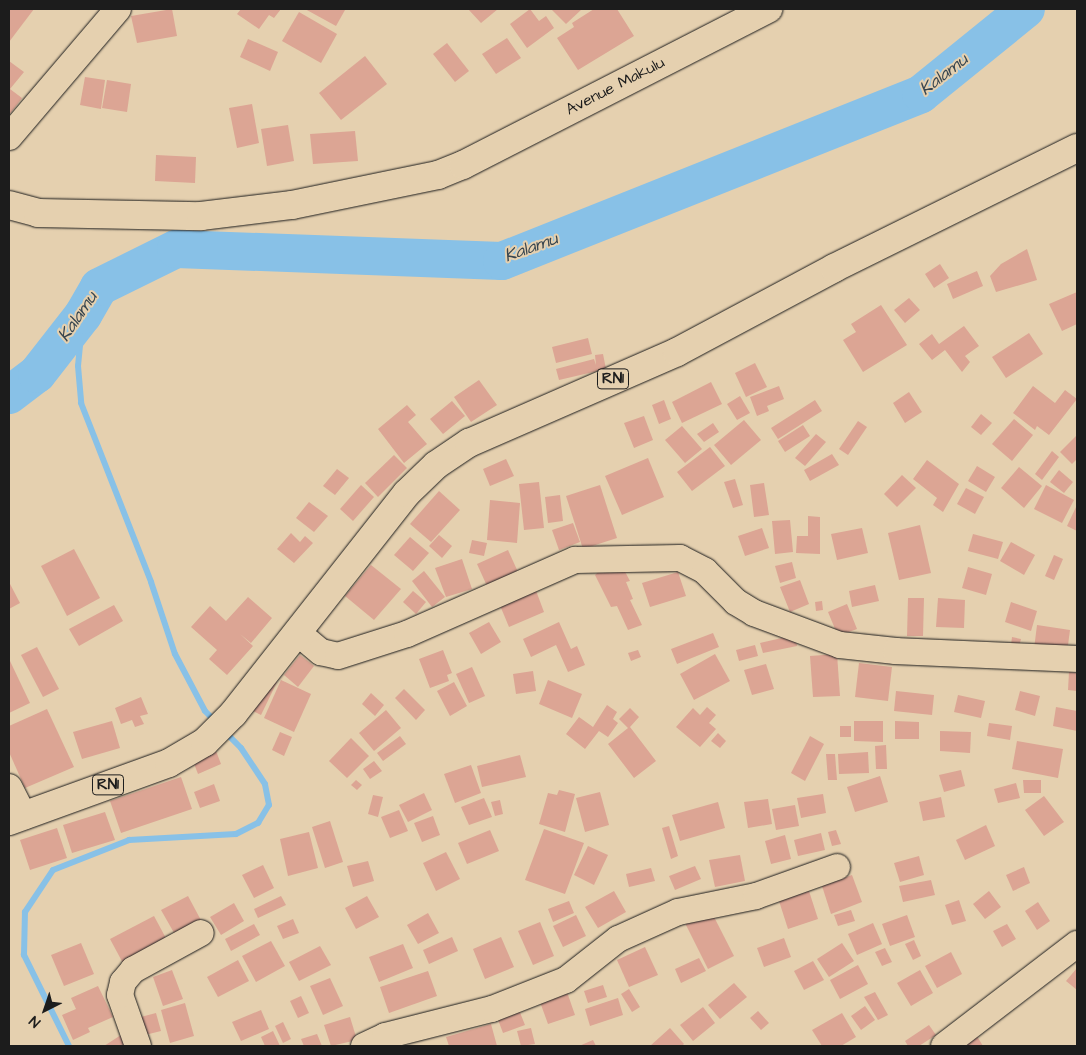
<!DOCTYPE html>
<html>
<head>
<meta charset="utf-8">
<style>
	body { margin:0 }
	#map { position:relative; width:1086px; height:1055px; overflow:hidden; background:#e5d0af; font-family:"Architects Daughter",sans-serif }
	div>[style] { position:absolute }
	.stream>* { height:6px; margin:-3px; padding:0 3px; transform-origin:3px; border-radius:3px; background:#88c1e7 }
	.river>* { height:38px; margin:-19px; padding:0 19px; transform-origin:19px; border-radius:19px; background:#88c1e7 }
	.building>* { inset:0; background:#dca594 }
	.roads { filter:drop-shadow(0 0 1px #1c1c1c) drop-shadow(0 0 1px #1c1c1c) }
	.minor>* { height:26px; margin:-13px; padding:0 13px; transform-origin:13px; border-radius:13px; background:#e5d0af }
	.major>* { height:28px; margin:-14px; padding:0 14px; transform-origin:14px; border-radius:14px; background:#e5d0af }
	.highway>* { height:28px; margin:-14px; padding:0 14px; transform-origin:14px; border-radius:14px; background:#e5d0af }
	span { translate:-50% -50%; white-space:nowrap; text-align:center; line-height:1.15; -webkit-text-stroke:4px #e5d0af; paint-order:stroke }
	.shield-label span { padding:1px 4px; background:#e5d0af; border:1px solid; border-radius:4px; -webkit-text-stroke-width:0 }
	.shield-label { font-size:15px; color:#1c1c1c; font-weight:700 }
	.street-label { font-size:16px; color:#1c1c1c }
	.water-label { font-size:18px; color:#37454f; font-style:italic }
	.frame { position:absolute; inset:0; border:10px solid #1c1c1c; pointer-events:none }
	.north { position:absolute; left:20px; top:985px; width:50px; height:50px; -webkit-text-stroke:4px #e5d0af; paint-order:stroke; rotate:221deg; font-size:14px; font-weight:700; line-height:20px; text-align:center; color:#1c1c1c }
	.north::after { content:''; display:block; margin:auto; width:18px; height:22px; background:#1c1c1c; clip-path:polygon(50% 0,100% 100%,50% 72%,0 100%) }
</style>
</head>
<body>
<div id="map">
	<div class="stream">
		<i style="left:83px;top:315px;width:51px;rotate:95.6deg"></i>
		<i style="left:78px;top:366px;width:37px;rotate:85deg"></i>
		<i style="left:81px;top:403px;width:192px;rotate:68.6deg"></i>
		<i style="left:151px;top:582px;width:76px;rotate:71.6deg"></i>
		<i style="left:175px;top:654px;width:64px;rotate:62.2deg"></i>
		<i style="left:205px;top:711px;width:17px;rotate:45deg"></i>
		<i style="left:69px;top:1046px;width:102px;rotate:-116.3deg"></i>
		<i style="left:24px;top:955px;width:43px;rotate:-88.7deg"></i>
		<i style="left:25px;top:912px;width:50px;rotate:-56.3deg"></i>
		<i style="left:53px;top:870px;width:82px;rotate:-21.5deg"></i>
		<i style="left:129px;top:840px;width:107px;rotate:-3.2deg"></i>
		<i style="left:236px;top:834px;width:25px;rotate:-27deg"></i>
		<i style="left:258px;top:823px;width:21px;rotate:-59deg"></i>
		<i style="left:269px;top:805px;width:21px;rotate:-101deg"></i>
		<i style="left:265px;top:784px;width:43px;rotate:-123.7deg"></i>
		<i style="left:241px;top:748px;width:23px;rotate:-135deg"></i>
	</div>
	<div class="river">
		<i style="left:9px;top:395px;width:35px;rotate:-37deg"></i>
		<i style="left:37px;top:374px;width:75px;rotate:-52.1deg"></i>
		<i style="left:83px;top:315px;width:32px;rotate:-60deg"></i>
		<i style="left:99px;top:287px;width:86px;rotate:-26.3deg"></i>
		<i style="left:176px;top:249px;width:326px;rotate:2.1deg"></i>
		<i style="left:502px;top:261px;width:451px;rotate:-21.7deg"></i>
		<i style="left:921px;top:94px;width:135px;rotate:-39deg"></i>
	</div>
	<div class="building">
		<i style="clip-path:polygon(9px 9px,34px 9px,9px 42px)"></i>
		<i style="clip-path:polygon(172px 9px,177px 36px,137px 43px,131px 16px)"></i>
		<i style="clip-path:polygon(241px 9px,281px 9px,274px 18px,269px 15px,259px 29px,237px 14px)"></i>
		<i style="clip-path:polygon(305px 9px,342px 9px,345px 10px,336px 26px)"></i>
		<i style="clip-path:polygon(468px 9px,498px 9px,481px 23px)"></i>
		<i style="clip-path:polygon(530px 9px,539px 21px,546px 16px,554px 28px,527px 48px,510px 24px)"></i>
		<i style="clip-path:polygon(551px 9px,582px 9px,566px 24px)"></i>
		<i style="clip-path:polygon(594px 9px,617px 9px,634px 36px,578px 70px,557px 38px,574px 27px,572px 23px)"></i>
		<i style="clip-path:polygon(299px 12px,337px 34px,321px 63px,282px 41px)"></i>
		<i style="clip-path:polygon(507px 38px,521px 58px,496px 74px,482px 54px)"></i>
		<i style="clip-path:polygon(248px 39px,278px 52px,270px 71px,240px 57px)"></i>
		<i style="clip-path:polygon(447px 43px,469px 71px,455px 82px,433px 54px)"></i>
		<i style="clip-path:polygon(365px 56px,387px 84px,341px 120px,319px 93px)"></i>
		<i style="clip-path:polygon(9px 61px,24px 72px,10px 89px,22px 98px,9px 115px)"></i>
		<i style="clip-path:polygon(85px 77px,105px 80px,101px 109px,80px 105px)"></i>
		<i style="clip-path:polygon(107px 80px,131px 84px,127px 112px,102px 108px)"></i>
		<i style="clip-path:polygon(252px 104px,259px 143px,237px 148px,229px 108px)"></i>
		<i style="clip-path:polygon(288px 125px,294px 161px,267px 166px,261px 129px)"></i>
		<i style="clip-path:polygon(355px 131px,358px 161px,313px 164px,310px 134px)"></i>
		<i style="clip-path:polygon(156px 155px,196px 157px,195px 183px,155px 181px)"></i>
		<i style="clip-path:polygon(1027px 249px,1037px 280px,996px 292px,990px 276px,1001px 264px)"></i>
		<i style="clip-path:polygon(940px 264px,949px 278px,934px 288px,925px 274px)"></i>
		<i style="clip-path:polygon(977px 271px,983px 286px,953px 299px,947px 284px)"></i>
		<i style="clip-path:polygon(1077px 292px,1077px 324px,1062px 331px,1049px 304px)"></i>
		<i style="clip-path:polygon(909px 298px,920px 310px,905px 323px,894px 310px)"></i>
		<i style="clip-path:polygon(881px 305px,907px 345px,863px 372px,843px 340px,856px 332px,851px 324px)"></i>
		<i style="clip-path:polygon(964px 326px,979px 346px,965px 356px,970px 362px,962px 372px,945px 350px,932px 360px,919px 344px,932px 334px,939px 344px)"></i>
		<i style="clip-path:polygon(1029px 333px,1043px 354px,1006px 378px,992px 357px)"></i>
		<i style="clip-path:polygon(588px 338px,592px 354px,556px 363px,552px 347px)"></i>
		<i style="clip-path:polygon(603px 354px,606px 369px,559px 380px,556px 369px,594px 359px,596px 365px,595px 355px)"></i>
		<i style="clip-path:polygon(755px 363px,767px 387px,746px 397px,735px 373px)"></i>
		<i style="clip-path:polygon(479px 380px,497px 405px,471px 422px,454px 397px)"></i>
		<i style="clip-path:polygon(711px 382px,722px 404px,682px 423px,672px 402px)"></i>
		<i style="clip-path:polygon(779px 386px,784px 399px,767px 406px,769px 411px,757px 416px,750px 397px)"></i>
		<i style="clip-path:polygon(1033px 386px,1055px 403px,1065px 390px,1077px 399px,1049px 435px,1037px 426px,1035px 430px,1013px 413px)"></i>
		<i style="clip-path:polygon(909px 392px,922px 412px,905px 423px,893px 403px)"></i>
		<i style="clip-path:polygon(740px 396px,750px 413px,737px 420px,727px 404px)"></i>
		<i style="clip-path:polygon(664px 400px,671px 419px,659px 424px,652px 405px)"></i>
		<i style="clip-path:polygon(815px 400px,822px 411px,778px 439px,771px 428px)"></i>
		<i style="clip-path:polygon(452px 401px,465px 416px,443px 434px,430px 419px)"></i>
		<i style="clip-path:polygon(407px 405px,416px 415px,408px 422px,427px 444px,404px 463px,378px 429px)"></i>
		<i style="clip-path:polygon(981px 414px,992px 423px,981px 435px,971px 427px)"></i>
		<i style="clip-path:polygon(644px 416px,653px 440px,634px 448px,624px 423px)"></i>
		<i style="clip-path:polygon(1014px 419px,1033px 435px,1012px 461px,992px 444px)"></i>
		<i style="clip-path:polygon(744px 420px,761px 440px,731px 465px,714px 445px)"></i>
		<i style="clip-path:polygon(858px 421px,867px 427px,848px 455px,839px 449px)"></i>
		<i style="clip-path:polygon(713px 423px,719px 432px,704px 442px,697px 434px)"></i>
		<i style="clip-path:polygon(803px 425px,810px 436px,785px 452px,778px 441px)"></i>
		<i style="clip-path:polygon(682px 426px,702px 449px,685px 463px,665px 440px)"></i>
		<i style="clip-path:polygon(816px 434px,826px 442px,805px 466px,795px 458px)"></i>
		<i style="clip-path:polygon(1077px 435px,1077px 459px,1072px 464px,1060px 452px)"></i>
		<i style="clip-path:polygon(710px 447px,725px 466px,692px 491px,677px 472px)"></i>
		<i style="clip-path:polygon(1052px 451px,1059px 457px,1042px 480px,1035px 474px)"></i>
		<i style="clip-path:polygon(832px 454px,839px 465px,810px 481px,804px 470px)"></i>
		<i style="clip-path:polygon(394px 455px,407px 468px,378px 497px,365px 483px)"></i>
		<i style="clip-path:polygon(648px 458px,664px 497px,622px 515px,605px 476px)"></i>
		<i style="clip-path:polygon(506px 459px,514px 476px,490px 486px,483px 469px)"></i>
		<i style="clip-path:polygon(927px 460px,959px 484px,943px 512px,933px 505px,937px 498px,913px 479px)"></i>
		<i style="clip-path:polygon(977px 466px,995px 477px,986px 492px,968px 481px)"></i>
		<i style="clip-path:polygon(1019px 467px,1042px 486px,1024px 508px,1001px 488px)"></i>
		<i style="clip-path:polygon(337px 469px,349px 478px,335px 495px,323px 486px)"></i>
		<i style="clip-path:polygon(1059px 470px,1073px 482px,1064px 493px,1050px 482px)"></i>
		<i style="clip-path:polygon(902px 475px,916px 488px,897px 507px,884px 494px)"></i>
		<i style="clip-path:polygon(735px 479px,743px 505px,733px 508px,724px 482px)"></i>
		<i style="clip-path:polygon(539px 482px,544px 528px,524px 530px,519px 484px)"></i>
		<i style="clip-path:polygon(764px 483px,769px 515px,754px 517px,750px 485px)"></i>
		<i style="clip-path:polygon(361px 485px,374px 497px,353px 521px,340px 509px)"></i>
		<i style="clip-path:polygon(600px 485px,617px 538px,583px 549px,566px 496px)"></i>
		<i style="clip-path:polygon(1046px 485px,1074px 500px,1062px 523px,1034px 509px)"></i>
		<i style="clip-path:polygon(966px 488px,984px 497px,975px 514px,957px 504px)"></i>
		<i style="clip-path:polygon(439px 491px,460px 510px,431px 542px,410px 524px)"></i>
		<i style="clip-path:polygon(560px 495px,563px 521px,548px 523px,545px 497px)"></i>
		<i style="clip-path:polygon(490px 500px,520px 503px,517px 543px,487px 540px)"></i>
		<i style="clip-path:polygon(309px 502px,328px 516px,314px 532px,296px 518px)"></i>
		<i style="clip-path:polygon(1077px 505px,1077px 531px,1067px 526px)"></i>
		<i style="clip-path:polygon(808px 516px,820px 517px,820px 554px,796px 553px,797px 536px,808px 536px)"></i>
		<i style="clip-path:polygon(790px 520px,793px 552px,775px 554px,772px 521px)"></i>
		<i style="clip-path:polygon(573px 523px,580px 542px,559px 550px,552px 530px)"></i>
		<i style="clip-path:polygon(920px 525px,931px 573px,899px 580px,888px 533px)"></i>
		<i style="clip-path:polygon(762px 528px,769px 548px,745px 556px,738px 536px)"></i>
		<i style="clip-path:polygon(862px 528px,868px 553px,837px 560px,831px 534px)"></i>
		<i style="clip-path:polygon(291px 533px,300px 542px,305px 536px,313px 543px,294px 563px,277px 549px)"></i>
		<i style="clip-path:polygon(973px 534px,1003px 542px,998px 559px,968px 551px)"></i>
		<i style="clip-path:polygon(439px 535px,452px 546px,442px 558px,429px 546px)"></i>
		<i style="clip-path:polygon(410px 537px,429px 553px,413px 571px,394px 555px)"></i>
		<i style="clip-path:polygon(472px 540px,487px 543px,484px 556px,469px 553px)"></i>
		<i style="clip-path:polygon(1011px 542px,1035px 555px,1024px 575px,1000px 561px)"></i>
		<i style="clip-path:polygon(74px 549px,100px 598px,67px 616px,41px 566px)"></i>
		<i style="clip-path:polygon(508px 550px,518px 572px,487px 586px,477px 564px)"></i>
		<i style="clip-path:polygon(1054px 555px,1063px 559px,1054px 580px,1045px 576px)"></i>
		<i style="clip-path:polygon(462px 559px,472px 589px,446px 597px,435px 568px)"></i>
		<i style="clip-path:polygon(792px 562px,796px 578px,780px 583px,775px 566px)"></i>
		<i style="clip-path:polygon(607px 564px,622px 566px,630px 581px,626px 582px,633px 599px,630px 600px,642px 625px,628px 630px,617px 606px,611px 607px,595px 575px)"></i>
		<i style="clip-path:polygon(371px 565px,401px 589px,374px 620px,345px 596px)"></i>
		<i style="clip-path:polygon(968px 567px,992px 574px,986px 595px,962px 588px)"></i>
		<i style="clip-path:polygon(424px 571px,445px 597px,432px 607px,412px 581px)"></i>
		<i style="clip-path:polygon(678px 572px,686px 596px,650px 607px,642px 583px)"></i>
		<i style="clip-path:polygon(800px 580px,809px 604px,790px 612px,780px 587px)"></i>
		<i style="clip-path:polygon(9px 582px,20px 603px,9px 609px)"></i>
		<i style="clip-path:polygon(875px 585px,879px 601px,852px 607px,849px 591px)"></i>
		<i style="clip-path:polygon(535px 588px,544px 612px,509px 627px,499px 603px)"></i>
		<i style="clip-path:polygon(413px 591px,426px 602px,416px 614px,403px 602px)"></i>
		<i style="clip-path:polygon(248px 597px,272px 618px,251px 643px,240px 634px,253px 646px,227px 675px,209px 659px,217px 650px,191px 627px,210px 606px,226px 621px)"></i>
		<i style="clip-path:polygon(908px 598px,924px 598px,923px 636px,907px 636px)"></i>
		<i style="clip-path:polygon(938px 598px,965px 600px,964px 628px,936px 627px)"></i>
		<i style="clip-path:polygon(822px 601px,823px 610px,816px 611px,815px 602px)"></i>
		<i style="clip-path:polygon(1011px 602px,1037px 611px,1031px 631px,1005px 622px)"></i>
		<i style="clip-path:polygon(847px 604px,857px 629px,838px 636px,828px 612px)"></i>
		<i style="clip-path:polygon(114px 605px,123px 621px,79px 646px,69px 629px)"></i>
		<i style="clip-path:polygon(489px 622px,501px 642px,481px 654px,469px 633px)"></i>
		<i style="clip-path:polygon(559px 622px,571px 649px,577px 646px,585px 665px,568px 672px,556px 645px,531px 657px,523px 639px)"></i>
		<i style="clip-path:polygon(1037px 625px,1070px 630px,1067px 653px,1034px 649px)"></i>
		<i style="clip-path:polygon(713px 633px,719px 647px,677px 664px,671px 649px)"></i>
		<i style="clip-path:polygon(795px 635px,797px 646px,763px 653px,760px 643px)"></i>
		<i style="clip-path:polygon(1012px 637px,1021px 639px,1019px 647px,1011px 645px)"></i>
		<i style="clip-path:polygon(755px 645px,758px 656px,739px 661px,736px 650px)"></i>
		<i style="clip-path:polygon(37px 647px,59px 689px,43px 697px,21px 655px)"></i>
		<i style="clip-path:polygon(443px 650px,452px 673px,447px 675px,449px 681px,430px 688px,419px 659px)"></i>
		<i style="clip-path:polygon(638px 650px,641px 657px,631px 661px,628px 653px)"></i>
		<i style="clip-path:polygon(715px 654px,730px 681px,694px 700px,680px 674px)"></i>
		<i style="clip-path:polygon(837px 654px,840px 696px,813px 697px,810px 656px)"></i>
		<i style="clip-path:polygon(300px 655px,314px 666px,298px 687px,284px 675px)"></i>
		<i style="clip-path:polygon(10px 661px,30px 703px,9px 713px,9px 662px)"></i>
		<i style="clip-path:polygon(859px 663px,892px 667px,888px 701px,855px 697px)"></i>
		<i style="clip-path:polygon(766px 664px,774px 689px,752px 695px,744px 670px)"></i>
		<i style="clip-path:polygon(472px 667px,485px 696px,469px 703px,456px 674px)"></i>
		<i style="clip-path:polygon(533px 671px,536px 691px,516px 694px,513px 674px)"></i>
		<i style="clip-path:polygon(1069px 672px,1077px 673px,1077px 691px,1068px 690px)"></i>
		<i style="clip-path:polygon(270px 678px,277px 682px,261px 715px,253px 711px)"></i>
		<i style="clip-path:polygon(281px 680px,311px 694px,294px 732px,264px 718px)"></i>
		<i style="clip-path:polygon(548px 680px,582px 694px,572px 718px,539px 704px)"></i>
		<i style="clip-path:polygon(454px 682px,467px 706px,450px 716px,437px 691px)"></i>
		<i style="clip-path:polygon(404px 689px,425px 710px,416px 720px,395px 698px)"></i>
		<i style="clip-path:polygon(896px 691px,934px 695px,932px 715px,894px 711px)"></i>
		<i style="clip-path:polygon(1020px 691px,1040px 696px,1035px 716px,1015px 710px)"></i>
		<i style="clip-path:polygon(371px 693px,384px 705px,375px 716px,362px 704px)"></i>
		<i style="clip-path:polygon(958px 695px,985px 701px,981px 718px,954px 712px)"></i>
		<i style="clip-path:polygon(141px 697px,148px 714px,140px 716px,144px 724px,135px 727px,132px 720px,121px 724px,115px 708px)"></i>
		<i style="clip-path:polygon(607px 705px,617px 712px,613px 719px,618px 723px,608px 737px,599px 731px,585px 749px,566px 734px,579px 717px,593px 727px)"></i>
		<i style="clip-path:polygon(707px 707px,716px 715px,709px 723px,716px 729px,700px 747px,676px 727px,693px 708px,700px 715px)"></i>
		<i style="clip-path:polygon(1056px 707px,1077px 711px,1077px 731px,1053px 726px)"></i>
		<i style="clip-path:polygon(630px 708px,639px 717px,630px 727px,656px 761px,634px 778px,608px 744px,628px 728px,619px 719px)"></i>
		<i style="clip-path:polygon(47px 709px,74px 767px,25px 788px,9px 752px,9px 726px)"></i>
		<i style="clip-path:polygon(386px 710px,401px 728px,374px 751px,359px 733px)"></i>
		<i style="clip-path:polygon(112px 721px,120px 748px,82px 759px,73px 732px)"></i>
		<i style="clip-path:polygon(854px 721px,883px 721px,883px 742px,854px 741px)"></i>
		<i style="clip-path:polygon(895px 721px,919px 722px,919px 739px,895px 739px)"></i>
		<i style="clip-path:polygon(989px 723px,1012px 726px,1010px 740px,987px 736px)"></i>
		<i style="clip-path:polygon(840px 726px,851px 726px,851px 737px,840px 737px)"></i>
		<i style="clip-path:polygon(940px 731px,971px 732px,970px 753px,940px 751px)"></i>
		<i style="clip-path:polygon(280px 732px,292px 737px,284px 756px,272px 750px)"></i>
		<i style="clip-path:polygon(718px 733px,726px 741px,720px 748px,711px 741px)"></i>
		<i style="clip-path:polygon(400px 736px,406px 744px,383px 761px,377px 753px)"></i>
		<i style="clip-path:polygon(810px 736px,824px 744px,805px 781px,791px 773px)"></i>
		<i style="clip-path:polygon(351px 738px,369px 756px,347px 778px,329px 761px)"></i>
		<i style="clip-path:polygon(1017px 741px,1063px 749px,1058px 778px,1012px 769px)"></i>
		<i style="clip-path:polygon(886px 745px,887px 769px,876px 769px,875px 746px)"></i>
		<i style="clip-path:polygon(216px 751px,221px 764px,198px 774px,193px 761px)"></i>
		<i style="clip-path:polygon(868px 752px,869px 773px,839px 774px,838px 754px)"></i>
		<i style="clip-path:polygon(826px 754px,835px 754px,837px 780px,828px 780px)"></i>
		<i style="clip-path:polygon(520px 755px,526px 777px,482px 787px,477px 766px)"></i>
		<i style="clip-path:polygon(374px 761px,382px 771px,370px 779px,363px 769px)"></i>
		<i style="clip-path:polygon(471px 765px,481px 793px,455px 803px,444px 774px)"></i>
		<i style="clip-path:polygon(961px 770px,965px 786px,944px 792px,939px 775px)"></i>
		<i style="clip-path:polygon(880px 776px,888px 802px,855px 812px,847px 787px)"></i>
		<i style="clip-path:polygon(181px 777px,192px 809px,121px 833px,110px 801px)"></i>
		<i style="clip-path:polygon(356px 780px,362px 785px,357px 790px,351px 785px)"></i>
		<i style="clip-path:polygon(1023px 780px,1041px 780px,1041px 793px,1024px 793px)"></i>
		<i style="clip-path:polygon(1016px 783px,1020px 798px,998px 803px,994px 789px)"></i>
		<i style="clip-path:polygon(214px 784px,220px 801px,200px 808px,194px 792px)"></i>
		<i style="clip-path:polygon(559px 790px,575px 794px,565px 832px,539px 824px,548px 793px,557px 795px)"></i>
		<i style="clip-path:polygon(600px 792px,609px 825px,585px 832px,576px 798px)"></i>
		<i style="clip-path:polygon(424px 793px,432px 810px,408px 822px,399px 805px)"></i>
		<i style="clip-path:polygon(823px 794px,826px 813px,801px 818px,797px 798px)"></i>
		<i style="clip-path:polygon(373px 795px,383px 797px,378px 817px,368px 814px)"></i>
		<i style="clip-path:polygon(1044px 796px,1064px 822px,1044px 836px,1025px 810px)"></i>
		<i style="clip-path:polygon(941px 797px,945px 817px,923px 821px,919px 802px)"></i>
		<i style="clip-path:polygon(484px 798px,492px 817px,469px 825px,461px 807px)"></i>
		<i style="clip-path:polygon(768px 799px,772px 824px,748px 828px,744px 802px)"></i>
		<i style="clip-path:polygon(500px 800px,503px 814px,495px 816px,491px 802px)"></i>
		<i style="clip-path:polygon(718px 802px,725px 828px,680px 841px,672px 815px)"></i>
		<i style="clip-path:polygon(795px 805px,799px 826px,776px 830px,772px 809px)"></i>
		<i style="clip-path:polygon(399px 810px,408px 831px,390px 838px,381px 817px)"></i>
		<i style="clip-path:polygon(105px 812px,115px 840px,72px 853px,63px 825px)"></i>
		<i style="clip-path:polygon(433px 816px,440px 835px,422px 842px,414px 823px)"></i>
		<i style="clip-path:polygon(330px 821px,343px 862px,325px 868px,312px 827px)"></i>
		<i style="clip-path:polygon(986px 825px,995px 846px,965px 860px,956px 840px)"></i>
		<i style="clip-path:polygon(669px 826px,678px 856px,671px 859px,662px 828px)"></i>
		<i style="clip-path:polygon(57px 828px,67px 858px,30px 870px,20px 840px)"></i>
		<i style="clip-path:polygon(544px 829px,584px 843px,565px 894px,525px 880px)"></i>
		<i style="clip-path:polygon(490px 830px,499px 851px,467px 864px,458px 843px)"></i>
		<i style="clip-path:polygon(836px 830px,841px 844px,832px 846px,828px 832px)"></i>
		<i style="clip-path:polygon(309px 832px,318px 868px,288px 876px,280px 839px)"></i>
		<i style="clip-path:polygon(821px 833px,825px 850px,798px 856px,794px 840px)"></i>
		<i style="clip-path:polygon(785px 835px,791px 859px,771px 864px,765px 841px)"></i>
		<i style="clip-path:polygon(588px 846px,608px 855px,594px 885px,574px 875px)"></i>
		<i style="clip-path:polygon(446px 852px,460px 879px,436px 891px,423px 863px)"></i>
		<i style="clip-path:polygon(740px 855px,745px 881px,715px 887px,709px 860px)"></i>
		<i style="clip-path:polygon(919px 856px,924px 875px,900px 882px,894px 863px)"></i>
		<i style="clip-path:polygon(368px 861px,374px 881px,353px 887px,347px 866px)"></i>
		<i style="clip-path:polygon(263px 865px,274px 888px,254px 898px,242px 875px)"></i>
		<i style="clip-path:polygon(695px 866px,701px 879px,675px 890px,669px 876px)"></i>
		<i style="clip-path:polygon(1024px 867px,1030px 883px,1013px 891px,1006px 875px)"></i>
		<i style="clip-path:polygon(651px 868px,655px 881px,629px 887px,626px 874px)"></i>
		<i style="clip-path:polygon(852px 875px,862px 902px,831px 914px,822px 886px)"></i>
		<i style="clip-path:polygon(931px 880px,935px 895px,903px 902px,899px 886px)"></i>
		<i style="clip-path:polygon(614px 891px,626px 912px,598px 928px,585px 907px)"></i>
		<i style="clip-path:polygon(809px 891px,818px 919px,788px 929px,779px 901px)"></i>
		<i style="clip-path:polygon(989px 891px,1001px 907px,985px 919px,973px 904px)"></i>
		<i style="clip-path:polygon(188px 896px,203px 924px,177px 938px,161px 910px)"></i>
		<i style="clip-path:polygon(281px 896px,286px 905px,258px 918px,254px 909px)"></i>
		<i style="clip-path:polygon(367px 896px,379px 917px,356px 929px,345px 908px)"></i>
		<i style="clip-path:polygon(959px 900px,966px 921px,952px 925px,945px 905px)"></i>
		<i style="clip-path:polygon(569px 901px,574px 913px,553px 922px,548px 909px)"></i>
		<i style="clip-path:polygon(1038px 902px,1050px 921px,1037px 930px,1025px 911px)"></i>
		<i style="clip-path:polygon(234px 903px,244px 921px,221px 935px,210px 917px)"></i>
		<i style="clip-path:polygon(851px 910px,855px 921px,838px 926px,834px 915px)"></i>
		<i style="clip-path:polygon(711px 911px,734px 956px,708px 969px,685px 923px)"></i>
		<i style="clip-path:polygon(428px 913px,439px 933px,418px 944px,407px 925px)"></i>
		<i style="clip-path:polygon(576px 915px,586px 936px,563px 947px,553px 926px)"></i>
		<i style="clip-path:polygon(907px 915px,915px 937px,890px 946px,882px 924px)"></i>
		<i style="clip-path:polygon(154px 916px,168px 942px,124px 965px,110px 939px)"></i>
		<i style="clip-path:polygon(293px 919px,299px 933px,283px 939px,277px 926px)"></i>
		<i style="clip-path:polygon(540px 922px,554px 956px,533px 965px,518px 931px)"></i>
		<i style="clip-path:polygon(873px 923px,882px 944px,857px 955px,848px 934px)"></i>
		<i style="clip-path:polygon(254px 924px,260px 935px,231px 951px,225px 939px)"></i>
		<i style="clip-path:polygon(1007px 924px,1016px 939px,1002px 947px,993px 931px)"></i>
		<i style="clip-path:polygon(452px 937px,458px 951px,429px 964px,423px 950px)"></i>
		<i style="clip-path:polygon(501px 937px,514px 967px,485px 979px,473px 949px)"></i>
		<i style="clip-path:polygon(784px 938px,791px 957px,764px 967px,757px 948px)"></i>
		<i style="clip-path:polygon(914px 940px,921px 956px,913px 960px,905px 944px)"></i>
		<i style="clip-path:polygon(271px 941px,285px 966px,256px 982px,242px 956px)"></i>
		<i style="clip-path:polygon(81px 943px,94px 974px,64px 986px,51px 955px)"></i>
		<i style="clip-path:polygon(842px 943px,854px 961px,829px 977px,817px 959px)"></i>
		<i style="clip-path:polygon(403px 944px,413px 968px,379px 982px,369px 957px)"></i>
		<i style="clip-path:polygon(320px 946px,331px 965px,299px 981px,289px 962px)"></i>
		<i style="clip-path:polygon(645px 947px,658px 975px,629px 987px,617px 960px)"></i>
		<i style="clip-path:polygon(885px 948px,892px 962px,882px 966px,875px 952px)"></i>
		<i style="clip-path:polygon(951px 952px,962px 974px,937px 988px,925px 966px)"></i>
		<i style="clip-path:polygon(699px 958px,706px 971px,681px 983px,675px 969px)"></i>
		<i style="clip-path:polygon(238px 960px,249px 981px,218px 997px,207px 977px)"></i>
		<i style="clip-path:polygon(813px 961px,824px 980px,804px 990px,794px 971px)"></i>
		<i style="clip-path:polygon(858px 965px,868px 984px,840px 999px,830px 980px)"></i>
		<i style="clip-path:polygon(1077px 968px,1077px 990px,1066px 981px)"></i>
		<i style="clip-path:polygon(172px 970px,183px 999px,163px 1006px,153px 977px)"></i>
		<i style="clip-path:polygon(920px 970px,933px 993px,911px 1006px,897px 983px)"></i>
		<i style="clip-path:polygon(428px 971px,437px 996px,389px 1013px,380px 987px)"></i>
		<i style="clip-path:polygon(330px 978px,343px 1006px,323px 1015px,310px 986px)"></i>
		<i style="clip-path:polygon(734px 983px,747px 997px,720px 1019px,708px 1005px)"></i>
		<i style="clip-path:polygon(603px 985px,607px 997px,588px 1003px,584px 991px)"></i>
		<i style="clip-path:polygon(98px 986px,113px 1017px,88px 1028px,90px 1032px,73px 1040px,62px 1015px,76px 1009px,71px 998px)"></i>
		<i style="clip-path:polygon(629px 989px,640px 1007px,632px 1012px,621px 994px)"></i>
		<i style="clip-path:polygon(567px 992px,575px 1015px,548px 1024px,540px 1002px)"></i>
		<i style="clip-path:polygon(875px 992px,888px 1015px,878px 1020px,864px 997px)"></i>
		<i style="clip-path:polygon(301px 996px,309px 1013px,298px 1018px,290px 1001px)"></i>
		<i style="clip-path:polygon(618px 998px,623px 1015px,590px 1026px,585px 1009px)"></i>
		<i style="clip-path:polygon(185px 1003px,194px 1036px,170px 1043px,161px 1010px)"></i>
		<i style="clip-path:polygon(865px 1006px,875px 1020px,861px 1030px,851px 1016px)"></i>
		<i style="clip-path:polygon(703px 1007px,715px 1023px,693px 1041px,680px 1025px)"></i>
		<i style="clip-path:polygon(261px 1010px,269px 1029px,241px 1041px,232px 1022px)"></i>
		<i style="clip-path:polygon(519px 1010px,525px 1025px,503px 1033px,497px 1017px)"></i>
		<i style="clip-path:polygon(758px 1011px,769px 1023px,761px 1030px,750px 1018px)"></i>
		<i style="clip-path:polygon(156px 1013px,161px 1031px,141px 1036px,137px 1018px)"></i>
		<i style="clip-path:polygon(842px 1013px,856px 1037px,841px 1046px,822px 1046px,812px 1030px)"></i>
		<i style="clip-path:polygon(350px 1017px,357px 1040px,331px 1046px,324px 1025px)"></i>
		<i style="clip-path:polygon(283px 1022px,291px 1039px,283px 1043px,275px 1026px)"></i>
		<i style="clip-path:polygon(491px 1024px,497px 1046px,449px 1046px,446px 1037px)"></i>
		<i style="clip-path:polygon(929px 1025px,936px 1035px,919px 1046px,908px 1046px,905px 1041px)"></i>
		<i style="clip-path:polygon(531px 1028px,535px 1044px,521px 1046px,517px 1031px)"></i>
		<i style="clip-path:polygon(670px 1028px,684px 1044px,682px 1046px,650px 1046px)"></i>
		<i style="clip-path:polygon(273px 1031px,280px 1046px,265px 1046px,261px 1037px)"></i>
		<i style="clip-path:polygon(975px 1033px,983px 1046px,955px 1046px)"></i>
		<i style="clip-path:polygon(317px 1034px,322px 1046px,304px 1046px,301px 1039px)"></i>
		<i style="clip-path:polygon(121px 1035px,129px 1046px,104px 1046px)"></i>
		<i style="clip-path:polygon(593px 1040px,596px 1046px,579px 1046px)"></i>
	</div>
	<div class="roads">
		<div class="minor">
			<i style="left:9px;top:137px;width:168px;rotate:-49.6deg"></i>
			<i style="left:298px;top:633px;width:30px;rotate:40deg"></i>
			<i style="left:321px;top:652px;width:17px;rotate:13deg"></i>
			<i style="left:338px;top:656px;width:72px;rotate:-17.7deg"></i>
			<i style="left:407px;top:634px;width:184px;rotate:-23.8deg"></i>
			<i style="left:575px;top:560px;width:105px;rotate:-1.1deg"></i>
			<i style="left:680px;top:558px;width:28px;rotate:27deg"></i>
			<i style="left:705px;top:571px;width:44px;rotate:45deg"></i>
			<i style="left:736px;top:602px;width:21px;rotate:31deg"></i>
			<i style="left:754px;top:613px;width:92px;rotate:20.4deg"></i>
			<i style="left:840px;top:645px;width:56px;rotate:6.1deg"></i>
			<i style="left:896px;top:651px;width:181px;rotate:2.5deg"></i>
			<i style="left:9px;top:787px;width:33px;rotate:63deg"></i>
			<i style="left:138px;top:1046px;width:54px;rotate:-109.4deg"></i>
			<i style="left:120px;top:995px;width:13px;rotate:-77deg"></i>
			<i style="left:123px;top:982px;width:16px;rotate:-50deg"></i>
			<i style="left:133px;top:970px;width:77px;rotate:-28.6deg"></i>
			<i style="left:364px;top:1046px;width:23px;rotate:-25deg"></i>
			<i style="left:385px;top:1036px;width:110px;rotate:-14.2deg"></i>
			<i style="left:492px;top:1009px;width:79px;rotate:-21.4deg"></i>
			<i style="left:566px;top:980px;width:66px;rotate:-38.3deg"></i>
			<i style="left:618px;top:939px;width:66px;rotate:-24.2deg"></i>
			<i style="left:678px;top:912px;width:80px;rotate:-11.6deg"></i>
			<i style="left:756px;top:896px;width:86px;rotate:-19.7deg"></i>
			<i style="left:944px;top:1046px;width:168px;rotate:-37.5deg"></i>
		</div>
		<div class="major">
			<i style="left:9px;top:205px;width:30px;rotate:15deg"></i>
			<i style="left:38px;top:213px;width:163px;rotate:1.1deg"></i>
			<i style="left:201px;top:216px;width:92px;rotate:-6.9deg"></i>
			<i style="left:292px;top:205px;width:149px;rotate:-11.6deg"></i>
			<i style="left:438px;top:175px;width:27px;rotate:-22deg"></i>
			<i style="left:463px;top:165px;width:343px;rotate:-27.1deg"></i>
		</div>
		<div class="highway">
			<i style="left:9px;top:821px;width:170px;rotate:-19.9deg"></i>
			<i style="left:169px;top:763px;width:42px;rotate:-30.3deg"></i>
			<i style="left:205px;top:742px;width:40px;rotate:-45deg"></i>
			<i style="left:233px;top:714px;width:281px;rotate:-51.8deg"></i>
			<i style="left:407px;top:493px;width:40px;rotate:-44deg"></i>
			<i style="left:436px;top:465px;width:40px;rotate:-34deg"></i>
			<i style="left:469px;top:443px;width:227px;rotate:-23.6deg"></i>
			<i style="left:677px;top:352px;width:178px;rotate:-28.1deg"></i>
			<i style="left:834px;top:268px;width:271px;rotate:-26.3deg"></i>
		</div>
	</div>
	<div class="shield-label">
		<span style="left:613px;top:379px">RN1</span>
		<span style="left:108px;top:785px">RN1</span>
	</div>
	<div class="street-label">
		<span style="left:615px;top:86px;rotate:-27deg">Avenue Makulu</span>
	</div>
	<div class="water-label">
		<span style="left:944px;top:75px;rotate:-38deg">Kalamu</span>
		<span style="left:531px;top:248px;rotate:-20deg">Kalamu</span>
		<span style="left:78px;top:317px;rotate:-56deg">Kalamu</span>
	</div>
	<div class="frame"></div>
	<div class="north">N</div>
</div>
</body>
</html>
